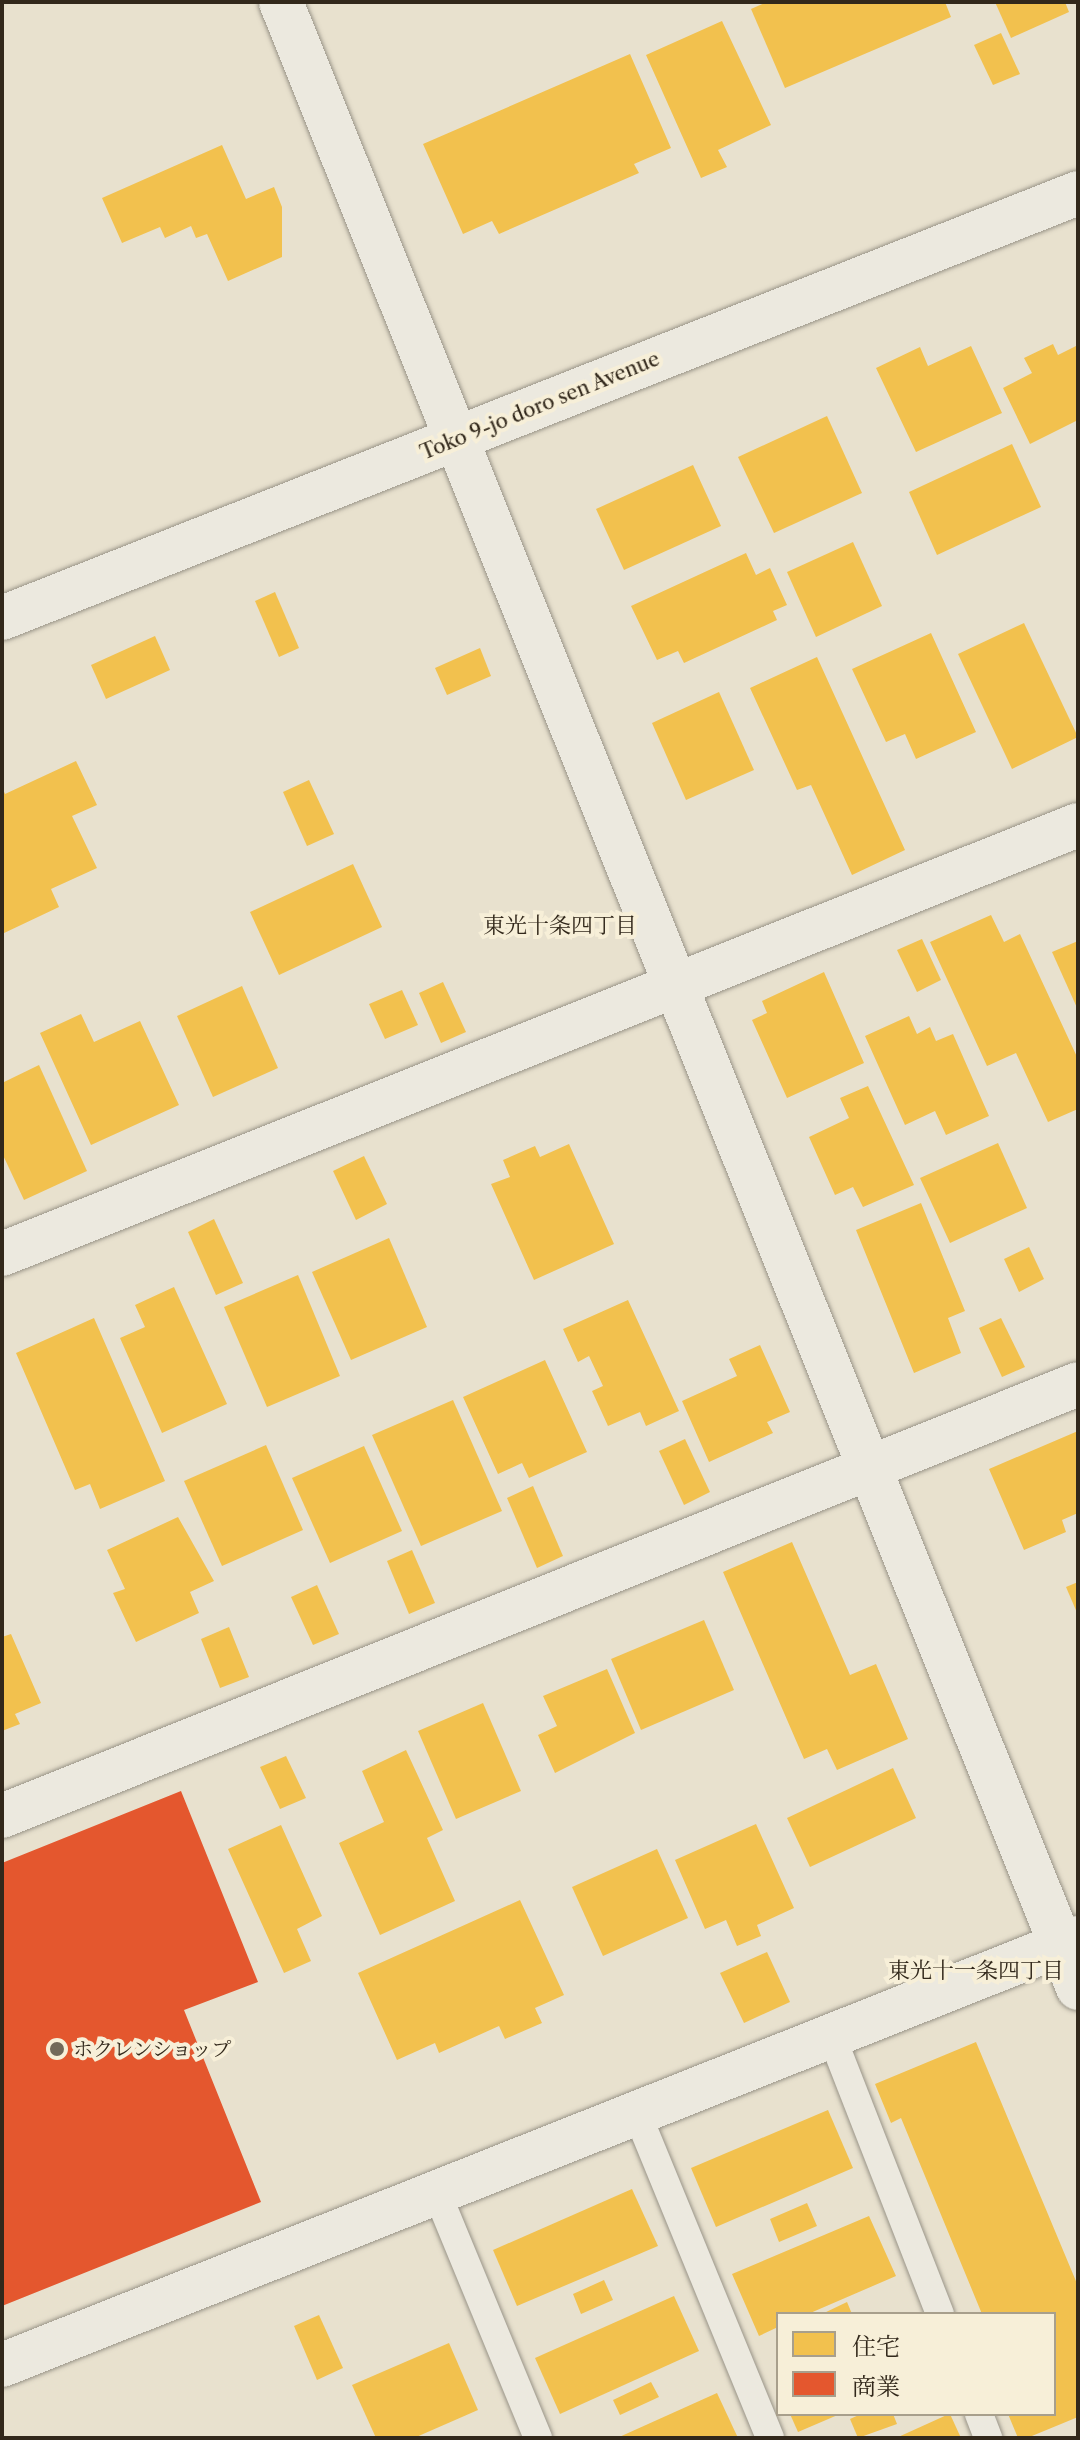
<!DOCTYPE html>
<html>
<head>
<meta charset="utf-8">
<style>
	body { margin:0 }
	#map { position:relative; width:1080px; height:2440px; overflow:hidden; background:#e8e1ce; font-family:"Libre Caslon Text","Noto Serif JP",serif }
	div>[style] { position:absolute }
	.homes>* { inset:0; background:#f2c14e }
	.shops>* { inset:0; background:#e4572e }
	.roads { filter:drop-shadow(0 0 2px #999488) drop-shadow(0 0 2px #999488) }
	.lane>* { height:28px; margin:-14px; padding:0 14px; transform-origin:14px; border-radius:14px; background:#ece9df }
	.street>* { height:44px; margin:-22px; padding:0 22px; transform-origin:22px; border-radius:22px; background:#ece9df }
	.secondary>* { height:44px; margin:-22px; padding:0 22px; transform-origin:22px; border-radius:22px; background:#ece9df }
	.dots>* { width:22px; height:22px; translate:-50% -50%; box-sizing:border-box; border:4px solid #f7efd8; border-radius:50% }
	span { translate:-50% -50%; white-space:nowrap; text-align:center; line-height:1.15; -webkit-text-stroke:8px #f7efd8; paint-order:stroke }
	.street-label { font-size:20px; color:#32281b }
	.poi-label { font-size:20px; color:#32281b }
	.left { translate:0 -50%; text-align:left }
	.neighbourhood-label { font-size:22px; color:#32281b }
	.frame { position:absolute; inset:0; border:4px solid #32281b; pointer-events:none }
	.legend { position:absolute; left:776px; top:2312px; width:280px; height:104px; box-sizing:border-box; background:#f7efd8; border:2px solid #a89f8c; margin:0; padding:10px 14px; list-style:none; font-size:24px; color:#32281b }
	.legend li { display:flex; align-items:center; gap:16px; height:40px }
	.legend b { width:40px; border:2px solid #a89f8c }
</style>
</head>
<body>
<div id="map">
	<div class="homes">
		<i style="clip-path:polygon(767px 2px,945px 2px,951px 17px,785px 88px,751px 9px)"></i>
		<i style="clip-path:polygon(995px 2px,1065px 2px,1069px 12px,1011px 38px)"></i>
		<i style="clip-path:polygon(722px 21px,771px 125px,718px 150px,727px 167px,701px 178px,646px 55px)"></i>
		<i style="clip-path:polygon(1001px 33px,1020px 74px,993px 85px,974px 45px)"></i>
		<i style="clip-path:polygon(630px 54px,671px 148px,634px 164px,639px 173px,499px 234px,492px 221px,463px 234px,423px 144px)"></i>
		<i style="clip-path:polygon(222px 145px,246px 199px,274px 187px,282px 207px,282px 257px,228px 281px,207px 234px,196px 238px,191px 226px,165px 238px,160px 227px,122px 243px,102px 198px)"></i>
		<i style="clip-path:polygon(1053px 344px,1058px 355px,1078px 345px,1078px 420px,1030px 444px,1003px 388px,1032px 373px,1024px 358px)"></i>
		<i style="clip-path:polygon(971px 346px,1002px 413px,916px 452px,876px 368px,920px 347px,928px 366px)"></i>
		<i style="clip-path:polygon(827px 416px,862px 493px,774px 533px,738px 457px)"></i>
		<i style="clip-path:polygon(1012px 444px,1041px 507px,937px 555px,909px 492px)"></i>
		<i style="clip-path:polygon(693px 465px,721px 526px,624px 570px,596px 509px)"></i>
		<i style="clip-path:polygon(853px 542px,882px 606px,816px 637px,787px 572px)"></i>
		<i style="clip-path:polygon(746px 553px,756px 575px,770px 568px,787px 605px,773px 611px,777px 620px,684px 663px,678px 651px,657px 660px,631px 606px)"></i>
		<i style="clip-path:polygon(275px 592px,299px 648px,279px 657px,255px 601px)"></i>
		<i style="clip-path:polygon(1024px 623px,1078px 737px,1012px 769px,958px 654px)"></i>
		<i style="clip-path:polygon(931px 633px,976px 732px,916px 759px,905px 734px,886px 742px,852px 669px)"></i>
		<i style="clip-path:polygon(155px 636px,170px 670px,106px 699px,91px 665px)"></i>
		<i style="clip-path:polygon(480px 648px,491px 676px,447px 695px,435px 668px)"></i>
		<i style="clip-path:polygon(817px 657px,905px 850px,852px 875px,811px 785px,797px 790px,750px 688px)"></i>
		<i style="clip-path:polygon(719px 692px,754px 770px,686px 800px,652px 723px)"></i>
		<i style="clip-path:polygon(76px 761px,97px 805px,72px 816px,97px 868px,51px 889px,59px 907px,2px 934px,2px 787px,5px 794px)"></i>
		<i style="clip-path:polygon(309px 780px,334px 834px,307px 846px,283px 792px)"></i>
		<i style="clip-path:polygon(353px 864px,382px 927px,279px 975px,250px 912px)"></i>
		<i style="clip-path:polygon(991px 915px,1004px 942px,1020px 934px,1078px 1059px,1078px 1109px,1048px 1122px,1016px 1053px,987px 1066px,930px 942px)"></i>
		<i style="clip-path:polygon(922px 939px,941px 980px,917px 992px,897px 950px)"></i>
		<i style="clip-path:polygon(1078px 941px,1078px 1010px,1052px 952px)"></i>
		<i style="clip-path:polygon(824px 972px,864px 1063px,787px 1098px,752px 1020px,767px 1013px,762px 1001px)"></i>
		<i style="clip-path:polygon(443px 982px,466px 1032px,441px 1043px,419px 993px)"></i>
		<i style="clip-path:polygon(242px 986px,278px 1068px,213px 1097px,177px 1016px)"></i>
		<i style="clip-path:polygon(402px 990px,418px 1025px,385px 1039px,369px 1004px)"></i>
		<i style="clip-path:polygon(81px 1014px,94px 1042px,140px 1021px,179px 1105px,91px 1145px,40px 1033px)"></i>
		<i style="clip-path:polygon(909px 1016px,917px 1034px,930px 1027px,936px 1041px,953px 1034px,989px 1116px,946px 1135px,935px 1111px,905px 1125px,865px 1036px)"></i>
		<i style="clip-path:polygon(39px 1065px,87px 1171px,24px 1200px,2px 1153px,2px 1083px)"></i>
		<i style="clip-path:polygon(868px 1086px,914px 1185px,863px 1207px,853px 1187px,835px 1195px,809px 1137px,849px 1118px,840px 1098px)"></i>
		<i style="clip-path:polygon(998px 1143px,1027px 1208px,950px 1243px,920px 1178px)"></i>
		<i style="clip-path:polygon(569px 1144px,614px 1244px,534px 1280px,491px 1184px,510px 1177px,503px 1160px,535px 1146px,540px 1157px)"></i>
		<i style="clip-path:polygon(364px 1156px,387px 1204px,356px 1220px,333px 1171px)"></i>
		<i style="clip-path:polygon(921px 1203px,965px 1311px,948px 1318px,961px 1353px,914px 1373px,856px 1230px)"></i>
		<i style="clip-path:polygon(214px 1219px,243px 1283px,216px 1295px,188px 1232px)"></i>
		<i style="clip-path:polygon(389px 1238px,427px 1327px,351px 1360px,312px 1272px)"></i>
		<i style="clip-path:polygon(1029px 1247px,1044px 1279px,1019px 1292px,1004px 1259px)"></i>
		<i style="clip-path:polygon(298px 1275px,340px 1376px,267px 1407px,224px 1307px)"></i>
		<i style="clip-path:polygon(174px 1287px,227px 1404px,162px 1433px,120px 1338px,145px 1327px,135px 1305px)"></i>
		<i style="clip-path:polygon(628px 1300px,679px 1411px,646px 1426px,640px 1412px,608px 1426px,592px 1391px,603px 1386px,589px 1356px,578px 1362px,563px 1329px)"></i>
		<i style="clip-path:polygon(94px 1318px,165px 1481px,100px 1509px,90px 1484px,75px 1490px,16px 1353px)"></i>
		<i style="clip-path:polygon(1001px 1318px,1025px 1367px,1002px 1377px,979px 1328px)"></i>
		<i style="clip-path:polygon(760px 1345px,790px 1412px,767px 1422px,773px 1433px,709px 1462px,682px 1401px,737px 1376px,729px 1359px)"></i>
		<i style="clip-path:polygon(545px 1360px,587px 1452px,529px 1478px,522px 1463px,498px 1474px,463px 1397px)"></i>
		<i style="clip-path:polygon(453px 1400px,502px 1511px,421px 1546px,372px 1435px)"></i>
		<i style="clip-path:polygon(1078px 1431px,1078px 1513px,1062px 1520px,1066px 1532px,1024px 1550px,989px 1469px)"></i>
		<i style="clip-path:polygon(685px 1439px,710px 1492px,684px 1505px,659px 1451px)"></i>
		<i style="clip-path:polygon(266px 1445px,303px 1530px,222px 1566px,184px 1481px)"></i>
		<i style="clip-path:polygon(364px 1446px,402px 1531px,330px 1563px,292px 1478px)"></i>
		<i style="clip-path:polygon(533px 1486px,563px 1556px,537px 1568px,507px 1498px)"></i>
		<i style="clip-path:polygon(178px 1517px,214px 1581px,190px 1592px,199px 1613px,136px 1642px,113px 1593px,125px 1589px,107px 1550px)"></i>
		<i style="clip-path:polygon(792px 1542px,850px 1675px,876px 1664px,908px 1739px,837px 1770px,827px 1749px,804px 1759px,723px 1572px)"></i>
		<i style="clip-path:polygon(412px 1550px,435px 1603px,409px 1614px,387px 1561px)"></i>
		<i style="clip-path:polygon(1078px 1582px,1078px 1615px,1066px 1587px)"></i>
		<i style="clip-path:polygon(317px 1585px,339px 1634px,313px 1645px,291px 1597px)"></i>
		<i style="clip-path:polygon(704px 1620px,734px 1690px,641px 1730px,611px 1659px)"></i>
		<i style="clip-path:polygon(229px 1627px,249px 1677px,220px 1688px,201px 1639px)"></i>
		<i style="clip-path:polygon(11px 1634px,41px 1703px,15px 1714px,20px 1724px,2px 1731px,2px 1637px)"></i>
		<i style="clip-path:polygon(607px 1669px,635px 1733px,555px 1773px,538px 1735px,557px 1726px,543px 1696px)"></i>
		<i style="clip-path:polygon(483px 1703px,521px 1791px,456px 1819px,418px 1731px)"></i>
		<i style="clip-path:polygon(406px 1750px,443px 1830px,427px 1838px,455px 1901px,380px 1935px,339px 1843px,384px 1822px,362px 1771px)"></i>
		<i style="clip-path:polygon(286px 1756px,306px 1798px,280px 1809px,260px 1767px)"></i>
		<i style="clip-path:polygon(893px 1768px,916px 1818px,810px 1867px,787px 1818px)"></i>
		<i style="clip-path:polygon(756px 1824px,794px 1908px,757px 1925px,761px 1936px,737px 1946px,726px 1920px,705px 1929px,675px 1860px)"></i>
		<i style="clip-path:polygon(281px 1825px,322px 1916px,297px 1929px,311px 1961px,284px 1973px,228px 1849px)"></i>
		<i style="clip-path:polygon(657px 1849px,688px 1918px,603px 1956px,572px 1887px)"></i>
		<i style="clip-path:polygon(520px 1900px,564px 1995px,535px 2008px,542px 2023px,505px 2039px,499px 2026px,439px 2053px,435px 2043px,397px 2060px,358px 1973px)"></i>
		<i style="clip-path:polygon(767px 1952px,790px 2002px,744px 2023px,720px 1973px)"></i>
		<i style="clip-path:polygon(976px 2042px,1078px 2286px,1078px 2417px,1027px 2438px,1018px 2438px,1008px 2414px,1054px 2414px,1054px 2314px,982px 2314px,901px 2118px,891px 2123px,875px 2084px)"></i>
		<i style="clip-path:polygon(828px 2110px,853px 2168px,716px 2227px,691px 2168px)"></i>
		<i style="clip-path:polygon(632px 2189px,658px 2246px,517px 2306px,493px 2250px)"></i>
		<i style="clip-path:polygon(807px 2203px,817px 2226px,779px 2242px,770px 2219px)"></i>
		<i style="clip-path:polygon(869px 2216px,896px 2276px,808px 2314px,778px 2314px,778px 2327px,759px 2336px,732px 2274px)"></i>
		<i style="clip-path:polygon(604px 2280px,613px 2300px,581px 2314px,573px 2294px)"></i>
		<i style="clip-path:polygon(674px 2296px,699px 2351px,560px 2414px,535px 2358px)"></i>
		<i style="clip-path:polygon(847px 2302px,852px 2314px,822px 2314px)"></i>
		<i style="clip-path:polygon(319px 2315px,343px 2368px,317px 2380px,294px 2326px)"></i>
		<i style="clip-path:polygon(449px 2343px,478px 2410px,414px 2438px,376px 2438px,352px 2385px)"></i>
		<i style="clip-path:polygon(651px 2382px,659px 2397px,620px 2415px,613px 2400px)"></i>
		<i style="clip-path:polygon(717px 2393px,738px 2438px,617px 2438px)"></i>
		<i style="clip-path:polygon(790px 2414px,840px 2414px,798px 2432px)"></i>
		<i style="clip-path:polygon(861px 2414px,893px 2414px,897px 2424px,858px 2438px,850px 2419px)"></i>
		<i style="clip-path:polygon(950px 2414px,961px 2438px,896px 2438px,949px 2414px)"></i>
	</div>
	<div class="shops">
		<i style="clip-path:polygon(181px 1791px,258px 1982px,184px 2010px,261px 2202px,2px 2306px,2px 1863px)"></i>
	</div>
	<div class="roads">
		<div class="lane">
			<i style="left:832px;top:2037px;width:297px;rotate:68.7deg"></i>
			<i style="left:636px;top:2111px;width:353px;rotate:67.7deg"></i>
			<i style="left:437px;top:2193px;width:265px;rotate:67.6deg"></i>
			<i style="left:979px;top:2414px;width:26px;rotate:69deg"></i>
		</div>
		<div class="street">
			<i style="left:281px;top:2px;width:2140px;rotate:68.13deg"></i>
			<i style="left:2px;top:1254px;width:1158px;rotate:-21.74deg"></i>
			<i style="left:2px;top:1816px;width:1159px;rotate:-21.87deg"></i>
			<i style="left:2px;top:2365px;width:1158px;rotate:-21.65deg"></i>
		</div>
		<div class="secondary">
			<i style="left:2px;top:618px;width:1157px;rotate:-21.55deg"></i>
		</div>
	</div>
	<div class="dots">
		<i style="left:57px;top:2049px;background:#72695a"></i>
	</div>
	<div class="street-label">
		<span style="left:540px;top:406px;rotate:-22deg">Toko 9-jo doro sen Avenue</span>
	</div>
	<div class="poi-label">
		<span class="left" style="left:73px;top:2049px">ホクレンショップ</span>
	</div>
	<div class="neighbourhood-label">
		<span style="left:560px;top:926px">東光十条四丁目</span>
		<span style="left:976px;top:1971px">東光十一条四丁目</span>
	</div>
	<div class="frame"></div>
	<ul class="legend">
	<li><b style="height:22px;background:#f2c14e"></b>住宅</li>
	<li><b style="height:22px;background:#e4572e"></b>商業</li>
	</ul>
</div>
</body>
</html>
